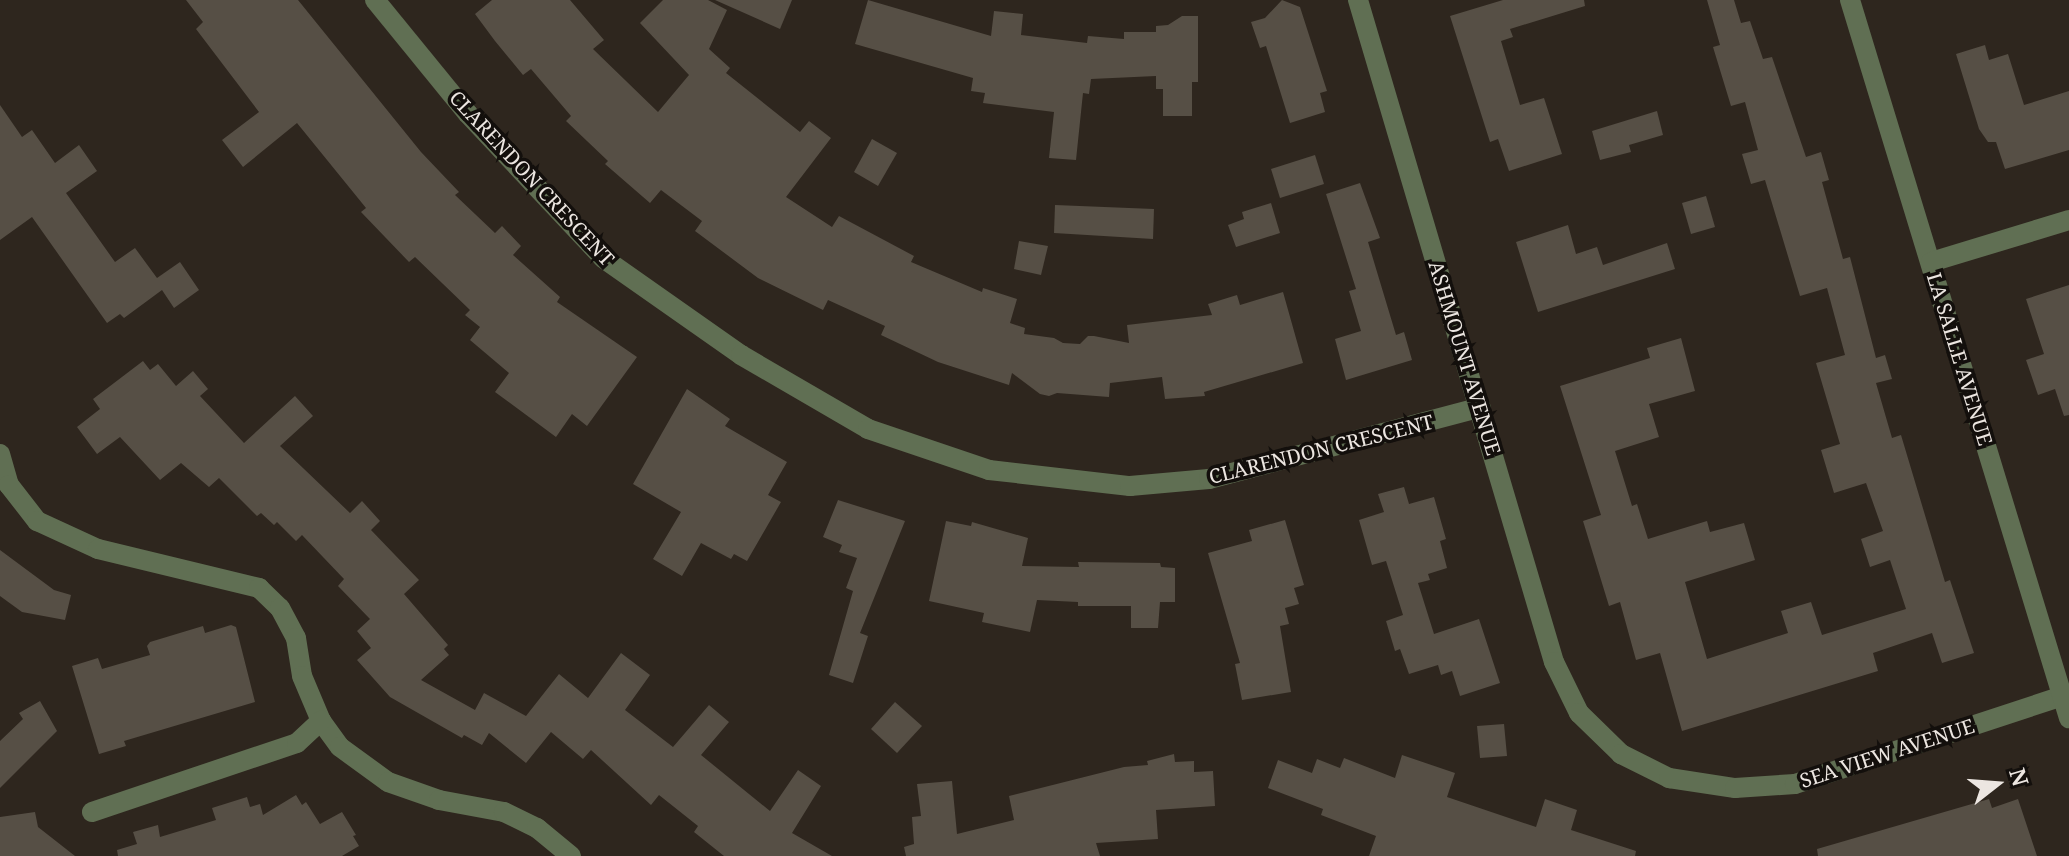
<!DOCTYPE html>
<html>
<head>
<meta charset="utf-8">
<style>
	body { margin:0 }
	#map { position:relative; width:2069px; height:856px; overflow:hidden; background:#2e261e; font-family:"Noto Serif",serif }
	div>[style] { position:absolute }
	.building>* { inset:0; background:#564f45 }
	.minor>* { height:20px; margin:-10px; padding:0 10px; transform-origin:10px; border-radius:10px; background:#606f53 }
	span { translate:-50% -50%; white-space:nowrap; text-align:center; line-height:1.15; -webkit-text-stroke:7px #130f0c; paint-order:stroke }
	.street-label { font-size:20px; color:#ece6e1 }
	.north { position:absolute; left:1957px; top:744px; width:80px; height:80px; -webkit-text-stroke:6px #130f0c; paint-order:stroke; rotate:73deg; font-size:22px; font-weight:700; line-height:32px; text-align:center; color:#ece6e1 }
	.north::after { content:''; display:block; margin:auto; width:28px; height:36px; background:#ece6e1; clip-path:polygon(50% 0,100% 100%,50% 72%,0 100%) }
</style>
</head>
<body>
<div id="map">
	<div class="building">
		<i style="clip-path:polygon(186px 0,298px 0,421px 152px,459px 192px,455px 195px,495px 233px,502px 226px,521px 246px,513px 255px,560px 297px,557px 302px,637px 357px,587px 426px,572px 414px,556px 437px,495px 392px,509px 373px,470px 340px,480px 327px,465px 315px,470px 310px,415px 257px,409px 262px,361px 212px,366px 208px,297px 123px,243px 167px,222px 140px,259px 112px,196px 29px,203px 22px)"></i>
		<i style="clip-path:polygon(492px 0,570px 0,604px 40px,593px 49px,658px 112px,689px 75px,640px 23px,663px 0,708px 0,727px 10px,709px 49px,730px 68px,726px 73px,800px 132px,809px 121px,831px 138px,786px 197px,832px 227px,839px 216px,914px 256px,911px 262px,982px 292px,983px 288px,1017px 299px,1010px 323px,1025px 328px,1024px 334px,1054px 338px,1063px 343px,1080px 344px,1088px 336px,1094px 336px,1129px 343px,1127px 325px,1212px 315px,1208px 304px,1237px 295px,1240px 305px,1283px 292px,1303px 363px,1204px 392px,1205px 396px,1165px 399px,1162px 377px,1110px 383px,1109px 397px,1057px 393px,1049px 396px,1040px 394px,1012px 373px,1009px 385px,938px 362px,881px 335px,885px 326px,828px 300px,823px 310px,758px 278px,695px 231px,702px 221px,661px 190px,650px 203px,605px 164px,608px 161px,566px 121px,571px 116px,531px 69px,523px 75px,495px 41px,475px 14px)"></i>
		<i style="clip-path:polygon(715px 0,792px 0,780px 29px)"></i>
		<i style="clip-path:polygon(868px 0,991px 36px,994px 11px,1023px 14px,1021px 35px,1087px 43px,1088px 36px,1124px 39px,1124px 32px,1156px 32px,1156px 26px,1168px 25px,1182px 16px,1198px 16px,1198px 82px,1192px 82px,1192px 116px,1163px 116px,1163px 89px,1156px 89px,1156px 76px,1091px 79px,1089px 94px,1083px 93px,1076px 160px,1049px 158px,1054px 112px,983px 103px,985px 93px,971px 91px,973px 78px,855px 44px)"></i>
		<i style="clip-path:polygon(1282px 0,1300px 7px,1327px 91px,1320px 93px,1325px 112px,1290px 123px,1266px 46px,1260px 48px,1251px 22px,1265px 18px)"></i>
		<i style="clip-path:polygon(1503px 0,1584px 0,1585px 6px,1510px 29px,1513px 37px,1501px 41px,1520px 105px,1544px 98px,1562px 154px,1509px 171px,1498px 139px,1490px 142px,1450px 16px)"></i>
		<i style="clip-path:polygon(1707px 0,1734px 0,1741px 23px,1750px 21px,1763px 59px,1772px 57px,1806px 157px,1821px 152px,1829px 180px,1822px 182px,1843px 259px,1850px 257px,1876px 358px,1885px 355px,1892px 379px,1876px 383px,1892px 438px,1901px 435px,1945px 582px,1950px 580px,1974px 653px,1942px 663px,1932px 633px,1873px 653px,1878px 671px,1682px 731px,1660px 653px,1636px 660px,1620px 602px,1609px 606px,1583px 521px,1601px 515px,1560px 386px,1650px 358px,1647px 348px,1681px 338px,1695px 391px,1649px 404px,1659px 437px,1615px 451px,1632px 506px,1637px 504px,1648px 539px,1707px 521px,1710px 532px,1744px 523px,1755px 560px,1685px 582px,1707px 659px,1788px 633px,1781px 611px,1811px 602px,1822px 635px,1906px 609px,1890px 560px,1870px 567px,1861px 539px,1883px 531px,1866px 483px,1834px 493px,1821px 450px,1840px 444px,1816px 363px,1845px 355px,1827px 288px,1800px 296px,1765px 180px,1751px 184px,1742px 154px,1758px 150px,1745px 102px,1731px 106px,1713px 47px,1720px 45px)"></i>
		<i style="clip-path:polygon(1985px 45px,1989px 60px,2008px 54px,2024px 105px,2069px 91px,2069px 150px,2005px 169px,1996px 142px,1988px 142px,1979px 129px,1956px 54px)"></i>
		<i style="clip-path:polygon(0 105px,22px 137px,32px 130px,55px 163px,79px 145px,97px 171px,66px 193px,115px 262px,135px 248px,157px 278px,180px 262px,199px 290px,174px 308px,162px 290px,124px 318px,120px 314px,107px 323px,32px 217px,0 240px)"></i>
		<i style="clip-path:polygon(1657px 111px,1663px 135px,1629px 145px,1631px 152px,1600px 160px,1592px 131px)"></i>
		<i style="clip-path:polygon(872px 139px,897px 153px,878px 186px,854px 172px)"></i>
		<i style="clip-path:polygon(1315px 155px,1324px 184px,1280px 198px,1271px 169px)"></i>
		<i style="clip-path:polygon(1360px 183px,1380px 238px,1368px 242px,1396px 335px,1404px 332px,1412px 360px,1346px 380px,1335px 339px,1361px 331px,1349px 291px,1356px 289px,1326px 194px)"></i>
		<i style="clip-path:polygon(1706px 196px,1715px 227px,1691px 234px,1682px 203px)"></i>
		<i style="clip-path:polygon(1271px 203px,1280px 233px,1236px 247px,1228px 225px,1244px 219px,1242px 212px)"></i>
		<i style="clip-path:polygon(1055px 205px,1154px 209px,1153px 239px,1054px 233px)"></i>
		<i style="clip-path:polygon(1568px 225px,1576px 254px,1597px 247px,1603px 265px,1667px 243px,1675px 269px,1538px 312px,1516px 242px)"></i>
		<i style="clip-path:polygon(1019px 241px,1048px 246px,1041px 275px,1014px 269px)"></i>
		<i style="clip-path:polygon(2069px 285px,2069px 415px,2064px 416px,2055px 389px,2038px 395px,2026px 360px,2044px 354px,2026px 299px)"></i>
		<i style="clip-path:polygon(143px 361px,150px 370px,158px 364px,176px 386px,193px 371px,208px 389px,200px 396px,244px 443px,295px 396px,313px 416px,280px 446px,350px 513px,362px 501px,380px 521px,371px 530px,419px 580px,404px 594px,448px 645px,444px 649px,449px 655px,421px 680px,475px 710px,484px 693px,526px 716px,559px 674px,588px 698px,621px 653px,650px 675px,625px 710px,673px 747px,709px 705px,729px 722px,701px 755px,770px 811px,798px 770px,821px 786px,792px 833px,832px 856px,724px 856px,694px 832px,698px 826px,659px 795px,651px 805px,591px 750px,583px 759px,551px 732px,526px 763px,489px 733px,482px 745px,464px 735px,462px 738px,390px 697px,357px 660px,371px 648px,357px 631px,370px 619px,338px 586px,344px 579px,302px 535px,296px 541px,277px 522px,274px 525px,261px 513px,257px 516px,219px 478px,209px 487px,181px 463px,160px 480px,120px 437px,97px 454px,77px 427px,100px 409px,93px 399px)"></i>
		<i style="clip-path:polygon(687px 389px,730px 419px,725px 426px,787px 462px,768px 495px,781px 502px,747px 561px,734px 554px,731px 559px,701px 543px,682px 576px,653px 559px,681px 512px,633px 484px)"></i>
		<i style="clip-path:polygon(1404px 487px,1409px 504px,1434px 497px,1446px 539px,1440px 541px,1447px 568px,1428px 574px,1430px 580px,1418px 583px,1434px 634px,1479px 619px,1500px 683px,1460px 696px,1452px 671px,1441px 675px,1438px 665px,1409px 674px,1400px 649px,1395px 651px,1386px 621px,1403px 615px,1386px 561px,1372px 565px,1359px 520px,1384px 512px,1378px 494px)"></i>
		<i style="clip-path:polygon(838px 500px,905px 521px,860px 633px,868px 636px,853px 683px,829px 675px,853px 591px,846px 588px,857px 558px,839px 552px,842px 545px,823px 537px)"></i>
		<i style="clip-path:polygon(1285px 520px,1304px 585px,1294px 588px,1299px 604px,1285px 608px,1289px 624px,1280px 626px,1291px 692px,1242px 700px,1235px 664px,1240px 663px,1208px 553px,1252px 541px,1249px 530px)"></i>
		<i style="clip-path:polygon(946px 521px,971px 526px,972px 522px,1028px 538px,1022px 566px,1079px 567px,1078px 562px,1160px 563px,1161px 567px,1175px 568px,1175px 602px,1160px 602px,1158px 628px,1131px 628px,1131px 606px,1078px 606px,1078px 602px,1037px 600px,1030px 632px,982px 622px,984px 613px,929px 601px)"></i>
		<i style="clip-path:polygon(0 550px,54px 590px,71px 595px,65px 620px,22px 612px,0 596px)"></i>
		<i style="clip-path:polygon(231px 625px,236px 627px,255px 702px,124px 741px,126px 746px,99px 754px,72px 666px,98px 658px,102px 669px,150px 655px,147px 646px,150px 642px,203px 626px,205px 633px)"></i>
		<i style="clip-path:polygon(40px 701px,57px 731px,0 788px,0 741px,23px 719px,19px 713px)"></i>
		<i style="clip-path:polygon(895px 702px,922px 726px,897px 753px,871px 729px)"></i>
		<i style="clip-path:polygon(1504px 724px,1507px 756px,1480px 758px,1477px 726px)"></i>
		<i style="clip-path:polygon(1174px 754px,1175px 762px,1194px 761px,1194px 772px,1213px 771px,1215px 806px,1156px 810px,1158px 839px,1096px 843px,1100px 856px,906px 856px,904px 847px,914px 844px,912px 817px,921px 816px,917px 784px,952px 781px,957px 834px,1014px 820px,1009px 796px,1124px 767px,1148px 765px,1147px 761px)"></i>
		<i style="clip-path:polygon(1402px 755px,1455px 773px,1447px 797px,1536px 827px,1545px 799px,1577px 810px,1571px 830px,1636px 851px,1635px 856px,1369px 856px,1376px 836px,1321px 815px,1323px 809px,1268px 788px,1278px 760px,1312px 773px,1317px 759px,1340px 768px,1344px 758px,1395px 778px)"></i>
		<i style="clip-path:polygon(296px 795px,302px 805px,306px 802px,320px 824px,342px 812px,356px 835px,353px 836px,359px 846px,342px 856px,118px 856px,117px 850px,137px 844px,133px 832px,158px 825px,160px 837px,216px 820px,212px 808px,247px 797px,250px 807px,260px 804px,263px 815px)"></i>
		<i style="clip-path:polygon(1989px 799px,1992px 808px,2018px 799px,2037px 856px,1818px 856px,1817px 849px)"></i>
		<i style="clip-path:polygon(35px 812px,38px 827px,75px 856px,0 856px,0 817px)"></i>
	</div>
	<div class="minor">
		<i style="left:375px;top:0;width:147px;rotate:50.8deg"></i>
		<i style="left:468px;top:114px;width:197px;rotate:46.8deg"></i>
		<i style="left:603px;top:258px;width:169px;rotate:35.1deg"></i>
		<i style="left:741px;top:355px;width:147px;rotate:30.2deg"></i>
		<i style="left:868px;top:429px;width:128px;rotate:18.7deg"></i>
		<i style="left:989px;top:470px;width:142px;rotate:6.5deg"></i>
		<i style="left:1130px;top:486px;width:79px;rotate:-5.1deg"></i>
		<i style="left:1209px;top:479px;width:281px;rotate:-14.8deg"></i>
		<i style="left:1358px;top:0;width:690px;rotate:73.51deg"></i>
		<i style="left:1554px;top:662px;width:57px;rotate:63.9deg"></i>
		<i style="left:1579px;top:713px;width:59px;rotate:44.3deg"></i>
		<i style="left:1621px;top:754px;width:54px;rotate:26.6deg"></i>
		<i style="left:1669px;top:778px;width:67px;rotate:8.6deg"></i>
		<i style="left:1735px;top:788px;width:60px;rotate:-3.8deg"></i>
		<i style="left:1795px;top:784px;width:288px;rotate:-18.2deg"></i>
		<i style="left:1850px;top:0;width:751px;rotate:73.04deg"></i>
		<i style="left:1931px;top:262px;width:144px;rotate:-16.9deg"></i>
		<i style="left:0;top:454px;width:32px;rotate:74deg"></i>
		<i style="left:9px;top:485px;width:46px;rotate:52.1deg"></i>
		<i style="left:37px;top:521px;width:67px;rotate:24.7deg"></i>
		<i style="left:98px;top:549px;width:166px;rotate:13.6deg"></i>
		<i style="left:259px;top:588px;width:29px;rotate:44deg"></i>
		<i style="left:280px;top:608px;width:34px;rotate:62deg"></i>
		<i style="left:296px;top:638px;width:38px;rotate:81deg"></i>
		<i style="left:302px;top:676px;width:49px;rotate:67.1deg"></i>
		<i style="left:321px;top:721px;width:32px;rotate:54deg"></i>
		<i style="left:340px;top:747px;width:59px;rotate:36.1deg"></i>
		<i style="left:388px;top:782px;width:54px;rotate:19.4deg"></i>
		<i style="left:439px;top:800px;width:66px;rotate:10.5deg"></i>
		<i style="left:504px;top:812px;width:37px;rotate:26deg"></i>
		<i style="left:537px;top:828px;width:44px;rotate:39.5deg"></i>
		<i style="left:92px;top:812px;width:216px;rotate:-18.6deg"></i>
		<i style="left:297px;top:743px;width:33px;rotate:-43deg"></i>
	</div>
	<div class="street-label">
		<span style="left:532px;top:178px;rotate:47deg">CLARENDON CRESCENT</span>
		<span style="left:1465px;top:358px;rotate:73deg">ASHMOUNT AVENUE</span>
		<span style="left:1960px;top:359px;rotate:73deg">LA SALLE AVENUE</span>
		<span style="left:1321px;top:449px;rotate:-14deg">CLARENDON CRESCENT</span>
		<span style="left:1887px;top:753px;rotate:-18deg">SEA VIEW AVENUE</span>
	</div>
	<div class="north">N</div>
</div>
</body>
</html>
